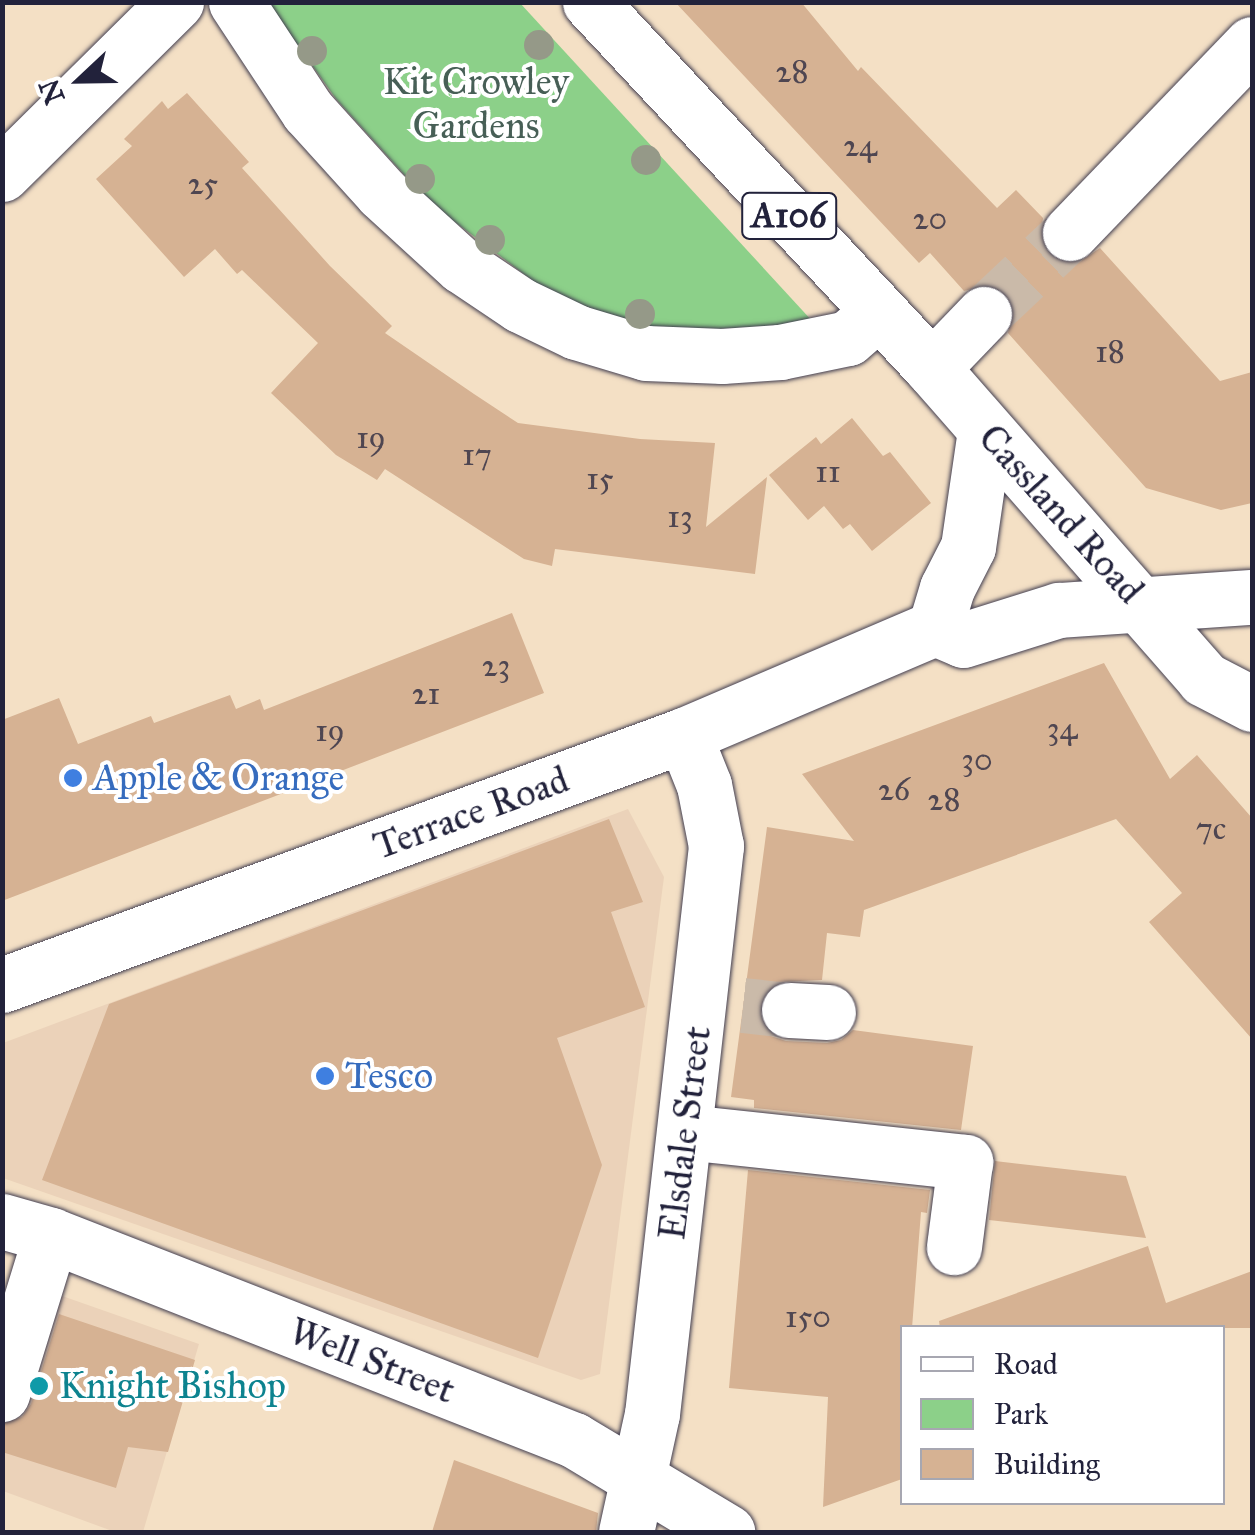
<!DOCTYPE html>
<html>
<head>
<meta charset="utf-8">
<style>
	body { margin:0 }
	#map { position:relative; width:1255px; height:1535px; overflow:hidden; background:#f4e0c5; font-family:"IM FELL Great Primer",serif }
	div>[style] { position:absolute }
	.built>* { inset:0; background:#ebd2b9 }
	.green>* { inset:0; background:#8cd089 }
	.building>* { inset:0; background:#d6b293 }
	.minor-tunnel>* { height:55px; margin-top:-27.5px; transform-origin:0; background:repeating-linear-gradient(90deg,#cabaa9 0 55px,transparent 0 83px) }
	.roads { filter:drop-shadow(0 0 2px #423e50) drop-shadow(0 0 2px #423e50) }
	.minor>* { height:55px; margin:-27.5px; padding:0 27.5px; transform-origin:27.5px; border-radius:27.5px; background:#fff }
	.major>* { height:55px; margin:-27.5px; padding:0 27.5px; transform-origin:27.5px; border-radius:27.5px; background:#fff }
	.trees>* { width:30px; height:30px; margin:-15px; border-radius:50%; background:#959988 }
	.dots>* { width:28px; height:28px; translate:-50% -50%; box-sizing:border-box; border:5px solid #fff; border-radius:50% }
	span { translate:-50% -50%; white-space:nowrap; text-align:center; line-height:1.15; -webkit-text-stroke:8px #fff; paint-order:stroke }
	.number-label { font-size:32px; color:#4f4651 }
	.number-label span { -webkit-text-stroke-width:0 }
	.shield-label span { padding:2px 8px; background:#fff; border:2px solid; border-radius:8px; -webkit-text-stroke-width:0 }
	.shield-label { font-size:35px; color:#22223b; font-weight:700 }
	.park-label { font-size:38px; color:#475f56 }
	.street-label { font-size:38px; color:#22223b }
	.shop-label { font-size:38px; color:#366cbe }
	.left { translate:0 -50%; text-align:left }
	.culture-label { font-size:38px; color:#0d838f }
	.frame { position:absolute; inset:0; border:5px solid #22223b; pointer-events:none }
	.legend { position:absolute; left:900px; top:1325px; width:325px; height:180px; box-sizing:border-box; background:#fff; border:2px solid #a7a7b1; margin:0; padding:12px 18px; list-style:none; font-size:30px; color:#22223b }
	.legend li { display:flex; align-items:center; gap:20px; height:50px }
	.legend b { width:50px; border:2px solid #a7a7b1 }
	.north { position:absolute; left:30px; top:30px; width:100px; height:100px; -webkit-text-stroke:8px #fff; paint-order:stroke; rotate:248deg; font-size:28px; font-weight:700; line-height:40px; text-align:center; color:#22223b }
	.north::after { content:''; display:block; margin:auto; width:35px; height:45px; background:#22223b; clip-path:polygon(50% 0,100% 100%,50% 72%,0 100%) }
</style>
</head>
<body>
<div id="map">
	<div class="built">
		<i style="clip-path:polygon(628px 809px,664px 877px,600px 1374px,581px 1380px,3px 1178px,3px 1043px)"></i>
		<i style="clip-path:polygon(48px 1291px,199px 1344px,143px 1532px,115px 1532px,3px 1491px,3px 1456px)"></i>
	</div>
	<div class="green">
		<i style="clip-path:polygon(268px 3px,520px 3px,814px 323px,672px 332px,593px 312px,537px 284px,451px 219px,409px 180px,336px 99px)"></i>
	</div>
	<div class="building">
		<i style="clip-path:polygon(675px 2px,801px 2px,858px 71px,861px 67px,997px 208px,1016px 190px,1043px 218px,1040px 241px,1049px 256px,1063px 263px,1078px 263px,1100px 248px,1220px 381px,1252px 372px,1252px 503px,1221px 510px,1146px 488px,1008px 333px,1014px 306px,1006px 292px,991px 284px,964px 291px,930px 253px,919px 263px)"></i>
		<i style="clip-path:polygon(187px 93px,249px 162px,242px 168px,330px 266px,392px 326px,385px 333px,474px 394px,518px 423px,640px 439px,715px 443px,706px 527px,767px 477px,755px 574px,555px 549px,552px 566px,524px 559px,385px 469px,377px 480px,336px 455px,271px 393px,318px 343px,242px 270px,237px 274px,215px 249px,184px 277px,96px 179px,132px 146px,124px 139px,162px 101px,168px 109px)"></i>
		<i style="clip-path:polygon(852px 418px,883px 456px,890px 452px,931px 503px,872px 551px,850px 524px,843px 529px,824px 506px,808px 520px,769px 475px,816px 437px,821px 444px)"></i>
		<i style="clip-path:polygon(512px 613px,544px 693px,2px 901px,2px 720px,59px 698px,78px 744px,151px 716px,154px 723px,230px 695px,236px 709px,260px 699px,264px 710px)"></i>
		<i style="clip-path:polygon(1104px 663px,1170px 779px,1197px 755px,1252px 818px,1252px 1039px,1149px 922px,1182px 893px,1116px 819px,864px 910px,860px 937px,827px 933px,822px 980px,776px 982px,762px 994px,758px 1009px,762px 1025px,771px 1036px,786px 1041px,827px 1043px,841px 1040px,853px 1030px,973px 1046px,961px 1130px,754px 1108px,754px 1100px,731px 1097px,767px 827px,854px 841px,802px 774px)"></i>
		<i style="clip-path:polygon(609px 819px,643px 902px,611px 912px,645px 1007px,557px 1038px,602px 1165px,538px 1358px,42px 1180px,109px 1004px)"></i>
		<i style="clip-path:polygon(995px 1161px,1126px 1176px,1146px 1238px,989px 1220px)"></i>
		<i style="clip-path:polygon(748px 1170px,930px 1190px,927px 1213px,921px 1212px,912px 1328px,902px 1328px,902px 1479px,823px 1507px,828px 1397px,729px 1388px)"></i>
		<i style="clip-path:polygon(1148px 1246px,1166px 1303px,1252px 1271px,1252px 1328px,940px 1328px,939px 1321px)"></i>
		<i style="clip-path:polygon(59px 1314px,195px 1360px,168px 1452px,128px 1447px,116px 1488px,2px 1452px,2px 1424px,22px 1417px,31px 1404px)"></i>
		<i style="clip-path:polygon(454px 1460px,598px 1513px,596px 1532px,432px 1532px)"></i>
	</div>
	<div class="minor-tunnel">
		<i style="left:984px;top:314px;width:118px;rotate:-43.3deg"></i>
		<i style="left:743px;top:1005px;width:46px;rotate:6.2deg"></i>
	</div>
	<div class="roads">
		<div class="minor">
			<i style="left:236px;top:2px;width:131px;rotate:56.6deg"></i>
			<i style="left:308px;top:111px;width:110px;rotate:47.9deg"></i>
			<i style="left:382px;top:193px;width:108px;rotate:42.4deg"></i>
			<i style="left:462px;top:266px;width:70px;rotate:33.9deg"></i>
			<i style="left:520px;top:305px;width:62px;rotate:25.7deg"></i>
			<i style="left:576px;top:332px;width:73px;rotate:16.7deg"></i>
			<i style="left:646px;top:353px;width:76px;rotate:2.3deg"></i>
			<i style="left:722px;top:356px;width:58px;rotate:-3.9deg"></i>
			<i style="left:780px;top:352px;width:69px;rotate:-11.6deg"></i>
			<i style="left:848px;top:338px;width:40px;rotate:-41deg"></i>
			<i style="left:2px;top:174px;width:245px;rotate:-44.7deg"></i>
			<i style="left:1070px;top:233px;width:262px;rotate:-46.1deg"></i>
			<i style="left:932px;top:368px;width:75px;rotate:-46.1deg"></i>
			<i style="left:935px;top:628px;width:42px;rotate:-73.3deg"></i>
			<i style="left:947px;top:588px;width:46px;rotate:-62.9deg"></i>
			<i style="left:968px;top:547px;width:117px;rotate:-81.7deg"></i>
			<i style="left:2px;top:985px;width:726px;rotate:-20.13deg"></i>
			<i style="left:684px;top:735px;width:273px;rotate:-23.1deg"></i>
			<i style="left:935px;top:628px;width:30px;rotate:23deg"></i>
			<i style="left:963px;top:640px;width:101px;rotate:-17.4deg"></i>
			<i style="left:1059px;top:610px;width:193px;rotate:-3.9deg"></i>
			<i style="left:789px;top:1010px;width:39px;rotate:3deg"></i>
			<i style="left:686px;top:1132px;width:281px;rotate:6.1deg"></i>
			<i style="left:965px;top:1162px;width:86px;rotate:97.4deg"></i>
			<i style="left:2px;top:1221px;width:51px;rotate:15.9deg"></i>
			<i style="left:51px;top:1235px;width:562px;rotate:21.4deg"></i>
			<i style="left:574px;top:1440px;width:179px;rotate:31deg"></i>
			<i style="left:2px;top:1394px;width:166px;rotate:-72.9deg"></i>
			<i style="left:626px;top:1532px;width:121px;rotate:-77.6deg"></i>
			<i style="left:652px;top:1414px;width:572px;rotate:-83.57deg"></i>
			<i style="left:716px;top:846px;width:62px;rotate:-101.1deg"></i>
			<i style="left:704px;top:785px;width:54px;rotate:-111.8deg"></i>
		</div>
		<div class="major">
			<i style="left:590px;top:2px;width:501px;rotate:46.94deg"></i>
			<i style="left:932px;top:368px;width:413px;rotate:48.8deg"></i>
			<i style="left:1204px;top:679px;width:54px;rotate:27.5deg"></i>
		</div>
	</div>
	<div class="trees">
		<i style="left:539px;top:45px"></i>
		<i style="left:312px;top:51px"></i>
		<i style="left:646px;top:160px"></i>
		<i style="left:420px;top:179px"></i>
		<i style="left:490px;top:240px"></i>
		<i style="left:640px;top:314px"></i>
	</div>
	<div class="dots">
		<i style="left:73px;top:778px;background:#3f7fe0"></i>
		<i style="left:325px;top:1076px;background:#3f7fe0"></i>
		<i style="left:39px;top:1386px;background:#0f9aa8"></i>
	</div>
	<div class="number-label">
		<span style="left:792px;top:72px">28</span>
		<span style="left:860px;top:146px">24</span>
		<span style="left:203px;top:184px">25</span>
		<span style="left:930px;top:219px">20</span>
		<span style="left:1110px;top:352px">18</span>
		<span style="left:371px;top:438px">19</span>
		<span style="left:477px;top:455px">17</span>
		<span style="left:828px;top:472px">11</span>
		<span style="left:600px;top:479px">15</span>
		<span style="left:680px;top:517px">13</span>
		<span style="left:496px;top:666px">23</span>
		<span style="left:426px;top:694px">21</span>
		<span style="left:1062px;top:729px">34</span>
		<span style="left:330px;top:731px">19</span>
		<span style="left:977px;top:760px">30</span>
		<span style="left:894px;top:790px">26</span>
		<span style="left:944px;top:800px">28</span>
		<span style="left:1211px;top:829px">7c</span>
		<span style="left:808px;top:1317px">150</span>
	</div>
	<div class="shield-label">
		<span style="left:789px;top:216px">A106</span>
	</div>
	<div class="park-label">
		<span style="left:476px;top:104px">Kit Crowley<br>Gardens</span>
	</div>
	<div class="street-label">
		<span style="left:1061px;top:514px;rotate:48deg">Cassland Road</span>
		<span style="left:471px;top:813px;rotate:-20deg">Terrace Road</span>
		<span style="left:685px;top:1133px;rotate:-83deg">Elsdale Street</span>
		<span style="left:372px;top:1361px;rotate:21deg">Well Street</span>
	</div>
	<div class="shop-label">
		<span class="left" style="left:93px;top:778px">Apple &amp; Orange</span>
		<span class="left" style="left:345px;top:1076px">Tesco</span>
	</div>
	<div class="culture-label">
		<span class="left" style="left:59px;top:1386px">Knight Bishop</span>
	</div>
	<div class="frame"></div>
	<ul class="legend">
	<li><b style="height:12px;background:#fff"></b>Road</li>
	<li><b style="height:28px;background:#8cd089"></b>Park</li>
	<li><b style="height:28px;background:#d6b293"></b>Building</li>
	</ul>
	<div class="north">N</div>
</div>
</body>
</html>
